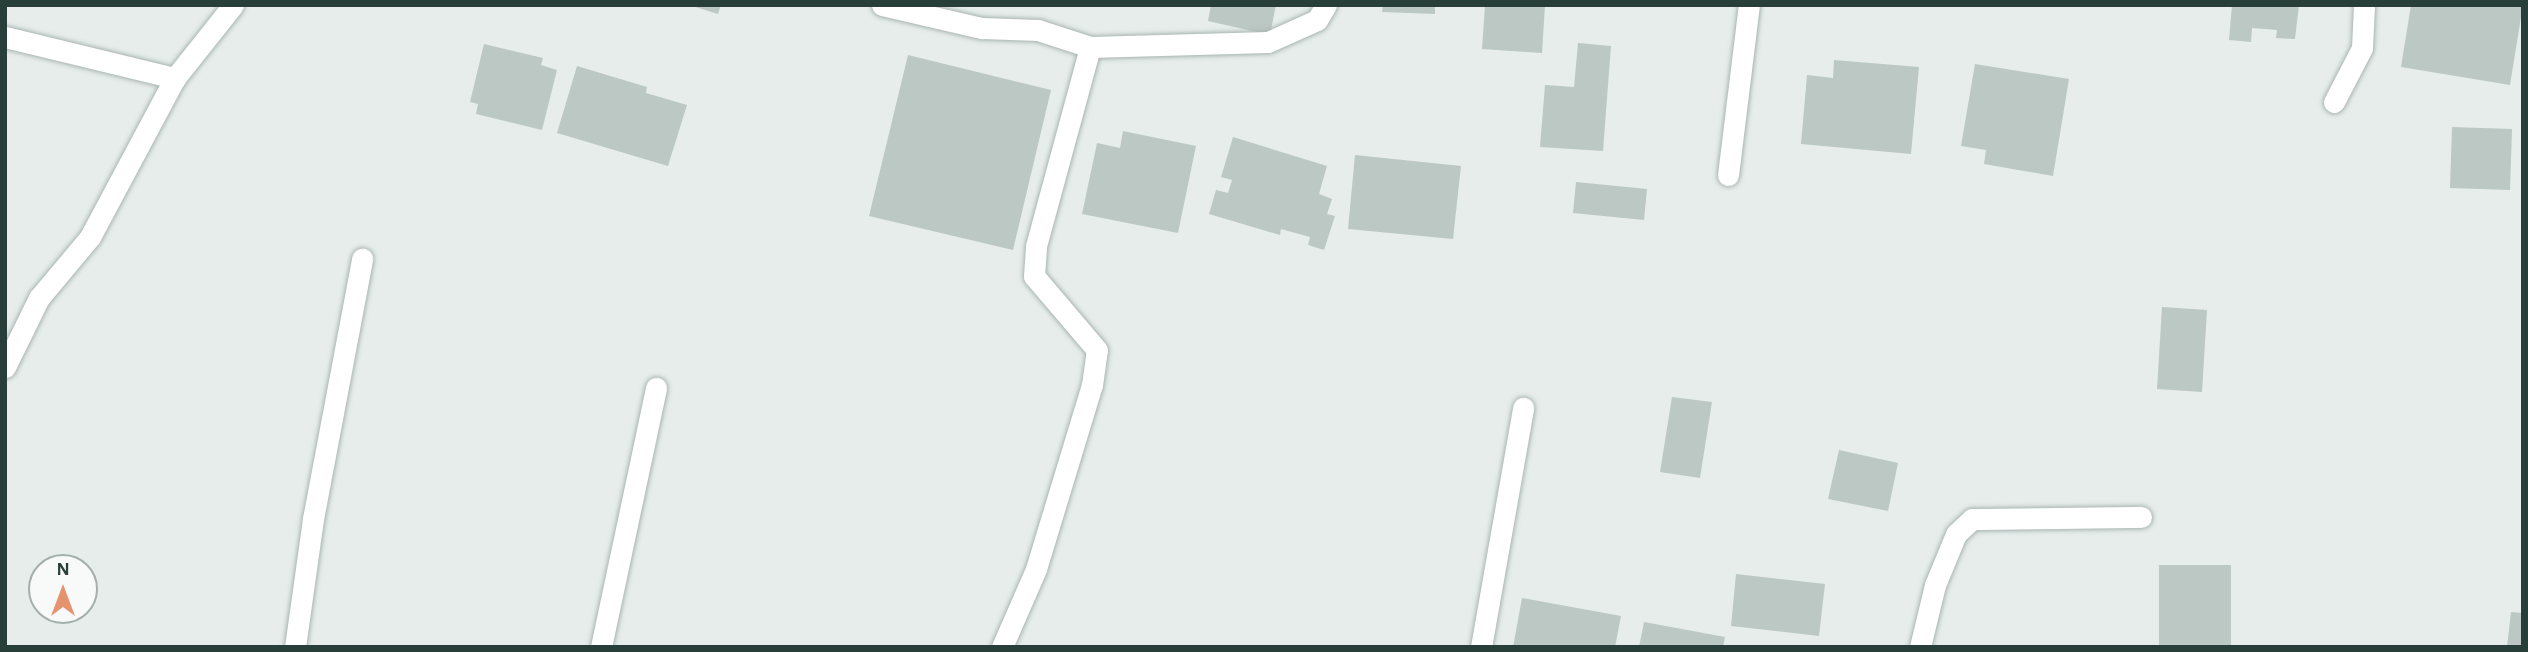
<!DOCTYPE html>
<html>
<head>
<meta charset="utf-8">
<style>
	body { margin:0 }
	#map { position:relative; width:2528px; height:652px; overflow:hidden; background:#e6edeb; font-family:"Alegreya Sans",sans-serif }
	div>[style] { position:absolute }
	.building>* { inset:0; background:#bcc8c4 }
	.roads { filter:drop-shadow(0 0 2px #a9b5b2) drop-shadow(0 0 2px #a9b5b2) }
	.minor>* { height:21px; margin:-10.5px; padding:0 10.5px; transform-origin:10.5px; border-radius:10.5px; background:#fff }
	span { translate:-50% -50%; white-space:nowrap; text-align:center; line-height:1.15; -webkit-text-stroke:7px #f7faf9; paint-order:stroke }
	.frame { position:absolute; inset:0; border:7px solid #273e39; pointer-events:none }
	.north { position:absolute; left:28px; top:554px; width:70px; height:70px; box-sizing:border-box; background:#f7faf9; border:2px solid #a4afac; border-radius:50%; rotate:0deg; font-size:19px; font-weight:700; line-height:28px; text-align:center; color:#273e39 }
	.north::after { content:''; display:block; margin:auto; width:24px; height:32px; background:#e4936e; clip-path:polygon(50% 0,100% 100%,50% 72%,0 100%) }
</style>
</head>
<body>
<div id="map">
	<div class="building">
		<i style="clip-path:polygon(689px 5px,721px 5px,718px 14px)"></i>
		<i style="clip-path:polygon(1211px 5px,1276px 5px,1270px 35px,1208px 21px)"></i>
		<i style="clip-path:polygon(1383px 5px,1435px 5px,1435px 14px,1382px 12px)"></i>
		<i style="clip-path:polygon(1485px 5px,1545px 5px,1542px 53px,1482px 49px)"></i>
		<i style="clip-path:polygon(2232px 5px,2299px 5px,2295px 39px,2276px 38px,2277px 30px,2252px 28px,2251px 42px,2229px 40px)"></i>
		<i style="clip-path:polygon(2411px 5px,2523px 5px,2510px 85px,2401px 67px)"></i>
		<i style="clip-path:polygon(1578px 43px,1611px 46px,1603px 151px,1540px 147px,1545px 85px,1574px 87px)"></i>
		<i style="clip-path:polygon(484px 44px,543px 58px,541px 65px,557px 70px,542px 130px,476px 114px,478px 104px,470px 102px)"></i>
		<i style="clip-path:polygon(908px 55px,1051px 90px,1013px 250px,869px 216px)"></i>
		<i style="clip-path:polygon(1834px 60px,1919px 67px,1911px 154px,1801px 144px,1807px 75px,1833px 78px)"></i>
		<i style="clip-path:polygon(1975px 64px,2069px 79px,2053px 176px,1984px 164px,1986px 150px,1961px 146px)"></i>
		<i style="clip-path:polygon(577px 66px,647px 87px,646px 93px,687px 105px,668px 166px,557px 133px)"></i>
		<i style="clip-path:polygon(2452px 127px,2512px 129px,2510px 190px,2450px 188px)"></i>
		<i style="clip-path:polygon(1123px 131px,1196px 146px,1178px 233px,1082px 214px,1097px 143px,1120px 148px)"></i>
		<i style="clip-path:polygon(1233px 137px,1327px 166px,1319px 194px,1332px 199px,1327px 214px,1335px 216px,1324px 250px,1308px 245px,1310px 237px,1281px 229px,1280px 235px,1209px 214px,1216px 190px,1228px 193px,1232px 180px,1221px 177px)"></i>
		<i style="clip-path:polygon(1355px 155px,1461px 166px,1453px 239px,1348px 229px)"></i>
		<i style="clip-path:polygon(1576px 182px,1647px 189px,1644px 220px,1573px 213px)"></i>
		<i style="clip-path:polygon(2162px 307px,2207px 310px,2202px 392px,2157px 389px)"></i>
		<i style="clip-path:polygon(1672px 397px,1712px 402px,1700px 478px,1660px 472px)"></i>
		<i style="clip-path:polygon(1839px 450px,1898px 463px,1888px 511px,1828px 499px)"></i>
		<i style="clip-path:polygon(2159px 565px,2231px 565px,2231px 647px,2159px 647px)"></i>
		<i style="clip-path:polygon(1736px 574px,1825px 584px,1819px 636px,1731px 626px)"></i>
		<i style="clip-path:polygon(1522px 598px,1621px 616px,1615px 647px,1513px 647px)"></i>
		<i style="clip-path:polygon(2511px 612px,2523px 613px,2523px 647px,2507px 647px)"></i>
		<i style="clip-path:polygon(1644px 622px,1725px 637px,1723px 647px,1639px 647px)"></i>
	</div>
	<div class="roads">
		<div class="minor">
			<i style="left:882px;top:5px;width:103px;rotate:13deg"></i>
			<i style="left:982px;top:28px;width:56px;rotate:2deg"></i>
			<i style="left:1038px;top:30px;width:55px;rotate:18.1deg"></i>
			<i style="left:1090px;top:47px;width:178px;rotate:-1.6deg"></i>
			<i style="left:1268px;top:42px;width:54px;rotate:-24.2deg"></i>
			<i style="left:1317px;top:20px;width:17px;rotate:-59deg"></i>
			<i style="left:5px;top:37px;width:175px;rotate:13.6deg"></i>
			<i style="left:2334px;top:102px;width:61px;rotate:-62.6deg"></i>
			<i style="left:2362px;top:48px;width:43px;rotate:-87.3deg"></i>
			<i style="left:1728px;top:175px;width:171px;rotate:-83deg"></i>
			<i style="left:5px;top:367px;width:77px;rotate:-63.8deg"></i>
			<i style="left:39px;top:298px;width:80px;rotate:-50.1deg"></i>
			<i style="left:90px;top:237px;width:180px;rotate:-61.9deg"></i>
			<i style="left:175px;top:78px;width:93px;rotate:-51.5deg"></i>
			<i style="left:295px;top:647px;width:129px;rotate:-82deg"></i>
			<i style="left:313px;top:519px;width:265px;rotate:-79.3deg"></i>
			<i style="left:601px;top:647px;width:265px;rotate:-78deg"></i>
			<i style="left:1002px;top:647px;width:85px;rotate:-66.4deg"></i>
			<i style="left:1036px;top:569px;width:192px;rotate:-73.1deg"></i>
			<i style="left:1092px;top:385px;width:35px;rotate:-82deg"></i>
			<i style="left:1097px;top:350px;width:97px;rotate:-130.4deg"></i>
			<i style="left:1034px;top:276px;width:30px;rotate:-86deg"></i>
			<i style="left:1036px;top:246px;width:206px;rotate:-74.8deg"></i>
			<i style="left:1481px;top:647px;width:243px;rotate:-80deg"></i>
			<i style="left:1920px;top:647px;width:64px;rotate:-76.4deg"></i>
			<i style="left:1935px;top:585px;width:55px;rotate:-67.6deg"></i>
			<i style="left:1956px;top:534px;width:22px;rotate:-43deg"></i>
			<i style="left:1972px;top:519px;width:169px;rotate:-0.7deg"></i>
		</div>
	</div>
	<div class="frame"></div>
	<div class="north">N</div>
</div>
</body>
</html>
